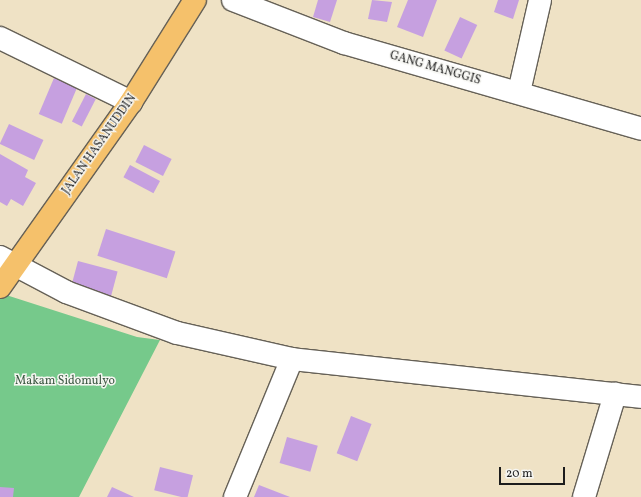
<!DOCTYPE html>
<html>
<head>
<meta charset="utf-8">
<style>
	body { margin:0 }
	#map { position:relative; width:641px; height:497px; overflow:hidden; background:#efe2c5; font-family:Vollkorn,serif }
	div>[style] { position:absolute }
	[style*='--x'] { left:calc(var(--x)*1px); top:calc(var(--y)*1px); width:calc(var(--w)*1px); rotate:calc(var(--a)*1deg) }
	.green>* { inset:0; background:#76c98b }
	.building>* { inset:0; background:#c6a0e0; transform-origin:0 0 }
	.roads { filter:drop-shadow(1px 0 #666157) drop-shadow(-1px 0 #666157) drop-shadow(0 1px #666157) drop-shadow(0 -1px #666157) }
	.street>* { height:22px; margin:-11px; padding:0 11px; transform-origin:11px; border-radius:11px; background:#fff }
	.primary>* { height:22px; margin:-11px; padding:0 11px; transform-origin:11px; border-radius:11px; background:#f5c16b }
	span { translate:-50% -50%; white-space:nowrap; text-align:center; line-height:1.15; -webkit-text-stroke:3px #f6f6f2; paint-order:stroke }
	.street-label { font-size:12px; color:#1c1c1c }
	.park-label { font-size:12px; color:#3c5943 }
	.scale { position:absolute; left:499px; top:467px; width:66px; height:18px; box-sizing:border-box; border:2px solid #1c1c1c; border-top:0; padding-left:5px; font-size:12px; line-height:14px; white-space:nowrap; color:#1c1c1c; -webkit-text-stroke:3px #f6f6f2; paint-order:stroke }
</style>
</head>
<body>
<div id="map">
	<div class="green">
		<div style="clip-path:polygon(3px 294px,137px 337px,160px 340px,79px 497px,0 497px,0 299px)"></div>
	</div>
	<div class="building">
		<div style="clip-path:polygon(318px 0,337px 0,330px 22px,313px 17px)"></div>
		<div style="clip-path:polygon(372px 0,392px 2px,387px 22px,368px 19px)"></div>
		<div style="clip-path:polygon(408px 0,437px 0,423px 37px,397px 27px)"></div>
		<div style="clip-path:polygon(498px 0,519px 0,513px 19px,494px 12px)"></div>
		<div style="left:460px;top:17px;width:19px;height:37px;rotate:25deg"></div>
		<div style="left:54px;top:78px;width:25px;height:39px;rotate:23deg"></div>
		<div style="left:86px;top:94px;width:11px;height:31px;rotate:27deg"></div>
		<div style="left:9px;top:124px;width:38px;height:22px;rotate:25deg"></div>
		<div style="left:144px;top:145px;width:31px;height:19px;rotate:27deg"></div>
		<div style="clip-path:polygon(0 154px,28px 170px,25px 177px,36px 183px,23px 206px,11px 199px,7px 206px,0 202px)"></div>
		<div style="left:130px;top:165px;width:34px;height:14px;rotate:28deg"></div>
		<div style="left:106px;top:229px;width:73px;height:28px;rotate:18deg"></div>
		<div style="left:78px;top:261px;width:41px;height:28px;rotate:15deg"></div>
		<div style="left:351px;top:416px;width:22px;height:40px;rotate:21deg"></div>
		<div style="left:287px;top:437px;width:32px;height:27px;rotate:16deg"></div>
		<div style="left:160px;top:467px;width:34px;height:24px;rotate:14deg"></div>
		<div style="clip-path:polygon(259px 485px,290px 497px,254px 497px)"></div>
		<div style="clip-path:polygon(0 487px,14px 488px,13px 497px,0 497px)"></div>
		<div style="clip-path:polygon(112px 487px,134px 497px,107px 497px)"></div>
	</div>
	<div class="roads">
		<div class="street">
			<div style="--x:233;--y:0;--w:119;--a:21.2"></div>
			<div style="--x:344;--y:43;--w:309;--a:16.1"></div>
			<div style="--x:0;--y:38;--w:146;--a:26"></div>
			<div style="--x:519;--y:92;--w:94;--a:-77.1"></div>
			<div style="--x:0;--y:257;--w:75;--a:27.9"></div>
			<div style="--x:66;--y:292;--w:118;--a:20.3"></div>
			<div style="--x:177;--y:333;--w:118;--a:12.7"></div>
			<div style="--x:292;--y:359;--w:351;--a:6.2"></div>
			<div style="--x:235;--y:497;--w:149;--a:-67.6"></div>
			<div style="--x:584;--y:497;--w:108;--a:-73.2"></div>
		</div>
		<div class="primary">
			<div style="--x:0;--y:287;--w:227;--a:-54.7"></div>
			<div style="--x:131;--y:102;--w:120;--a:-57.9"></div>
		</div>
	</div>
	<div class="street-label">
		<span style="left:435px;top:69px;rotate:16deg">GANG MANGGIS</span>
		<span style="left:100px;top:145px;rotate:-55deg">JALAN HASANUDDIN</span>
	</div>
	<div class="park-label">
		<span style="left:65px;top:382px">Makam Sidomulyo</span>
	</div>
	<div class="scale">20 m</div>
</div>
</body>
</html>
